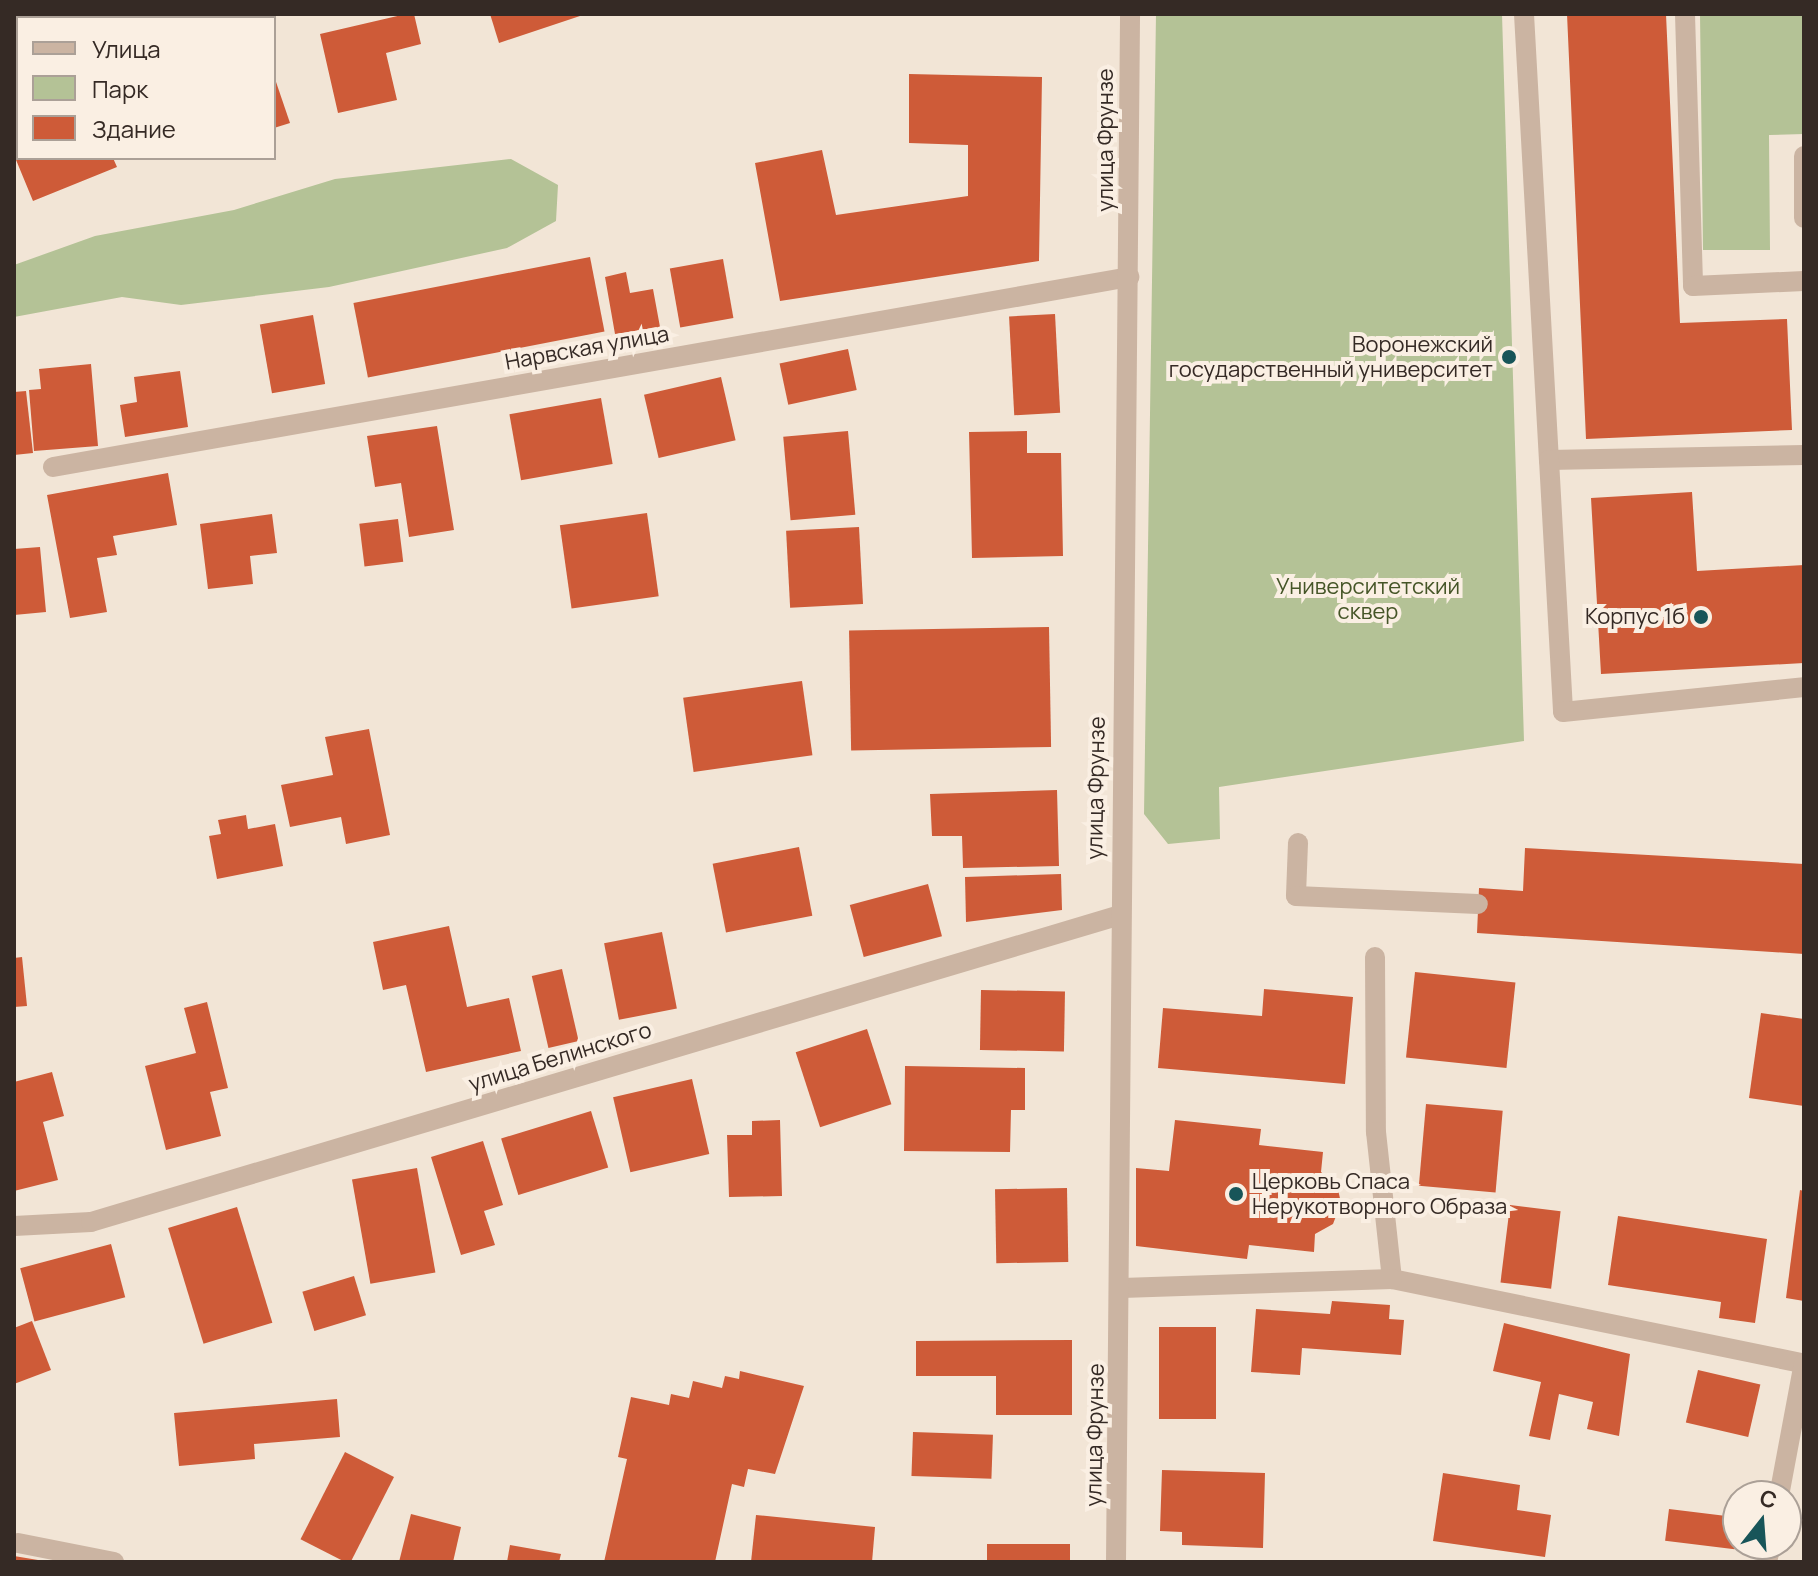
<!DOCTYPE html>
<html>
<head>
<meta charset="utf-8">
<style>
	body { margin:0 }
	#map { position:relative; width:1818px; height:1576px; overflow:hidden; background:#f2e5d6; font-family:Manrope,sans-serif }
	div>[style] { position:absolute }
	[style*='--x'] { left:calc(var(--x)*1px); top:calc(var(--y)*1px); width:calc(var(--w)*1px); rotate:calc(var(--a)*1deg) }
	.green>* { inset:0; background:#b4c296 }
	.building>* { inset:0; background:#ce5b38; transform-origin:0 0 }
	.service>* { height:20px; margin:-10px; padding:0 10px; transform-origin:10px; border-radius:10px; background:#cbb4a2 }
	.minor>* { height:20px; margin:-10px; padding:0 10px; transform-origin:10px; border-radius:10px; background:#cbb4a2 }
	.dots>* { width:22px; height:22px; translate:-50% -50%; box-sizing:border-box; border:4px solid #faefe3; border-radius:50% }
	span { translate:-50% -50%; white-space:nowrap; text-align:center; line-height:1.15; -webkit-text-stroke:8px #faefe3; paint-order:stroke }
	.street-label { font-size:22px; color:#352a25 }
	.poi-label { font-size:22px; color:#352a25 }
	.right { translate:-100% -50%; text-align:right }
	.left { translate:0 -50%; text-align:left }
	.park-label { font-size:22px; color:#455527 }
	.frame { position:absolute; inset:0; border:16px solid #352a25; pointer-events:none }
	.legend { position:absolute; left:16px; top:16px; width:260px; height:144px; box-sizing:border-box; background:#faefe3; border:2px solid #aba097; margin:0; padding:10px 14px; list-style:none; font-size:24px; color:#352a25 }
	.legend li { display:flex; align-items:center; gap:16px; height:40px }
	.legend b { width:40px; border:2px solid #aba097 }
	.north { position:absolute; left:1722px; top:1480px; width:80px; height:80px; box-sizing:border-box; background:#faefe3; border:2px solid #aba097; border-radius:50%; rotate:17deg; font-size:22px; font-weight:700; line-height:32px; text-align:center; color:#352a25 }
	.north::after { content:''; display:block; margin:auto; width:28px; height:36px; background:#185559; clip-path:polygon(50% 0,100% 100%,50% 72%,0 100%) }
</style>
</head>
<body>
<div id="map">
	<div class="green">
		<div style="clip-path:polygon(1156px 14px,1502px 14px,1524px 741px,1219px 787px,1220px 839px,1168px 844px,1144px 814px)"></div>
		<div style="clip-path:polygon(1700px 14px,1804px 14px,1804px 134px,1769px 135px,1770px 250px,1703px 250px)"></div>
		<div style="clip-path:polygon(511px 159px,558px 185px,556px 221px,507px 248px,329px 287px,181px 305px,122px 297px,14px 317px,14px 265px,95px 236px,234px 210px,335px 179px)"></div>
	</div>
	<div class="building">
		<div style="left:91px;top:14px;width:72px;height:4px"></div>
		<div style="clip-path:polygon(406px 14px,414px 14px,421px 44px,386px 53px,397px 100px,338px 113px,320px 34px)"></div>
		<div style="clip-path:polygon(490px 14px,579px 14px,580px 16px,499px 43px)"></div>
		<div style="clip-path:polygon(1567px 14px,1666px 14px,1680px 323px,1787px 319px,1792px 430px,1586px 439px)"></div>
		<div style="left:18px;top:35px;width:71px;height:4px;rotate:90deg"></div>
		<div style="clip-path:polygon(909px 74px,1042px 77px,1039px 261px,780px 301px,755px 163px,822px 150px,836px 215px,968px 196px,968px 145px,909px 143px)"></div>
		<div style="clip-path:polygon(274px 76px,290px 123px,274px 128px)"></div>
		<div style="clip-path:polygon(18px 150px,18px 158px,113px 158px,117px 167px,33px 201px,14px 155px)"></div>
		<div style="left:590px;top:257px;width:76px;height:241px;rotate:79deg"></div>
		<div style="left:723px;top:259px;width:60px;height:54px;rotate:80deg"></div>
		<div style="clip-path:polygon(626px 272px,630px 293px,653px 289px,660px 327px,615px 334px,605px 277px)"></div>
		<div style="left:1055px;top:314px;width:99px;height:46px;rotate:87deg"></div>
		<div style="left:313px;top:315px;width:70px;height:54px;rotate:80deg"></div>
		<div style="left:848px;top:349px;width:42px;height:70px;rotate:78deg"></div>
		<div style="clip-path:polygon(91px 364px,98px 446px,34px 451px,29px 390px,41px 389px,39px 369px)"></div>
		<div style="clip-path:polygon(180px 371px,188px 427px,125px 437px,120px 405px,137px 402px,134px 377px)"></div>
		<div style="left:721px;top:377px;width:65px;height:79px;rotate:77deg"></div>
		<div style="clip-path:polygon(26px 391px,33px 453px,14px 455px,14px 392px)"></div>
		<div style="left:601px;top:398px;width:67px;height:93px;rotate:80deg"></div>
		<div style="clip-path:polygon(437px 426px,454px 530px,409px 537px,401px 483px,375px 487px,367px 436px)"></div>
		<div style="left:848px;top:431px;width:84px;height:65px;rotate:85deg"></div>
		<div style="clip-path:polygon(1027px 431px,1027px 453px,1061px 453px,1063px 556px,972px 558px,969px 432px)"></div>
		<div style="clip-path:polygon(168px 473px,177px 525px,113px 536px,117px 555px,97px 558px,107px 612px,70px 618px,47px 495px)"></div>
		<div style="clip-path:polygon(1692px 492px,1697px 571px,1804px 565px,1804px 663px,1601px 674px,1591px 498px)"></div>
		<div style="left:647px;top:513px;width:84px;height:88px;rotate:82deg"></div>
		<div style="clip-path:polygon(272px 514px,277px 553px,250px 556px,253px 584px,208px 589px,200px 524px)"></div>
		<div style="left:398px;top:519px;width:43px;height:39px;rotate:83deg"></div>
		<div style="left:859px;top:527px;width:77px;height:73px;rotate:87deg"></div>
		<div style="clip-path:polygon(40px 547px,46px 612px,14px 615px,14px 549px)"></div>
		<div style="left:1049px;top:627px;width:120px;height:200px;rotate:89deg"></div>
		<div style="left:802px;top:681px;width:75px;height:120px;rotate:82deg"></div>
		<div style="clip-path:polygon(369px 729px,390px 835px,346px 844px,341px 817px,290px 827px,281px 785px,333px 775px,325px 737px)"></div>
		<div style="clip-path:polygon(1057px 790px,1059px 866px,963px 868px,962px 836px,932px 836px,930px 794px)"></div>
		<div style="clip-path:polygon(246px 815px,248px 829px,275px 824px,283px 866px,217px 879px,209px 836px,221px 834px,218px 820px)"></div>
		<div style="left:799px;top:847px;width:70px;height:88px;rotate:79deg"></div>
		<div style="clip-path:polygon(1525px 848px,1804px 864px,1804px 954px,1477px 933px,1479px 888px,1523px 891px)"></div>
		<div style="clip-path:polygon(1061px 874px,1062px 910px,966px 922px,965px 877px)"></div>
		<div style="left:928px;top:884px;width:54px;height:81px;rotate:75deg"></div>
		<div style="clip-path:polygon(449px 926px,467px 1007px,509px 998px,521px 1051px,426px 1072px,406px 985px,383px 990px,373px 942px)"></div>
		<div style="left:662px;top:932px;width:78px;height:59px;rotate:79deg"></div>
		<div style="clip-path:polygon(22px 957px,27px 1006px,14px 1007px,14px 958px)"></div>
		<div style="left:562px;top:969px;width:74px;height:31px;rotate:77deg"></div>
		<div style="left:1415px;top:972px;width:101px;height:86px;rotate:6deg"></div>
		<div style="clip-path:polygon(1264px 989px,1353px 997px,1345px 1084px,1158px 1068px,1163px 1008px,1262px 1016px)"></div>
		<div style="left:981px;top:990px;width:84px;height:60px;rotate:1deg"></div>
		<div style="clip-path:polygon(207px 1002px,228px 1088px,210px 1092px,221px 1136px,166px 1150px,145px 1066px,196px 1053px,184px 1008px)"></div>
		<div style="clip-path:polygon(1761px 1013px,1804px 1019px,1804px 1106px,1749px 1098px)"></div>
		<div style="left:867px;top:1029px;width:79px;height:75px;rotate:72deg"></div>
		<div style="clip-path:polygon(905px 1066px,1025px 1068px,1025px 1110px,1011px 1110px,1010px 1152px,904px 1151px)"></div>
		<div style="clip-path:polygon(52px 1072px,64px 1116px,43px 1122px,58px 1180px,14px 1191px,14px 1082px)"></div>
		<div style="left:692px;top:1079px;width:77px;height:81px;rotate:77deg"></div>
		<div style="left:1426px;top:1104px;width:77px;height:82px;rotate:5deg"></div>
		<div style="left:591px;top:1111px;width:59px;height:94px;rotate:73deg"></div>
		<div style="clip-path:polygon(780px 1120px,782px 1196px,729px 1197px,727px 1135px,752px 1135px,752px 1121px)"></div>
		<div style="clip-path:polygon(1175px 1120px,1261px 1129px,1259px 1145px,1323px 1152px,1321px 1172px,1337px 1185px,1341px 1203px,1333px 1224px,1315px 1234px,1314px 1252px,1249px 1245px,1247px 1259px,1136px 1246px,1136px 1168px,1169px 1171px)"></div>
		<div style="clip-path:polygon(483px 1141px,503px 1205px,484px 1211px,495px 1245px,461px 1255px,431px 1157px)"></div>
		<div style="left:417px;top:1168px;width:106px;height:66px;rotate:80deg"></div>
		<div style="left:1067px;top:1188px;width:74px;height:72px;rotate:89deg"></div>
		<div style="clip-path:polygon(1800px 1190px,1804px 1191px,1804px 1301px,1786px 1298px)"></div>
		<div style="left:1510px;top:1205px;width:51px;height:78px;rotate:7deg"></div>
		<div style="left:237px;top:1207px;width:121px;height:72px;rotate:73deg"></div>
		<div style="clip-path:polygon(1618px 1216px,1767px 1239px,1755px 1323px,1719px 1318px,1721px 1302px,1608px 1285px)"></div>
		<div style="left:111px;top:1244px;width:55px;height:94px;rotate:75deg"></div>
		<div style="left:354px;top:1276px;width:41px;height:54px;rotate:73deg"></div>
		<div style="clip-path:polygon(1332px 1301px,1390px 1305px,1389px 1319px,1404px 1320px,1401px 1355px,1302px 1348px,1300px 1375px,1251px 1372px,1256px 1309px,1330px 1314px)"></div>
		<div style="clip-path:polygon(32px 1321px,51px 1370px,14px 1384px,14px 1328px)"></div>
		<div style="clip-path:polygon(1504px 1323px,1630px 1354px,1619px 1436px,1587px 1429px,1593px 1402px,1559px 1394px,1550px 1440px,1529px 1436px,1541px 1382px,1493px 1371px)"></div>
		<div style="left:1159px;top:1327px;width:57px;height:92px"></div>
		<div style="clip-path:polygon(1072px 1340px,1072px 1415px,996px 1415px,996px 1376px,916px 1376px,916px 1341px)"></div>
		<div style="left:1698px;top:1370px;width:64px;height:54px;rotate:13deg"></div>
		<div style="clip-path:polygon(740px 1371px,804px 1386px,775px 1474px,748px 1469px,744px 1487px,732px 1484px,715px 1562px,604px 1562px,627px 1459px,618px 1457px,631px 1397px,669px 1405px,671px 1394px,689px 1398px,693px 1381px,722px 1388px,725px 1376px,739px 1379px)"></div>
		<div style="clip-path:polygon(337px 1399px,340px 1437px,254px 1444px,255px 1459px,179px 1466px,174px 1413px)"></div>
		<div style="left:913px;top:1432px;width:80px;height:44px;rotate:2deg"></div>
		<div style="left:345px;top:1452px;width:55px;height:98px;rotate:27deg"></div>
		<div style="clip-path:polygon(1162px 1470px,1265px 1473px,1263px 1548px,1182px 1545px,1182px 1532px,1160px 1531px)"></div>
		<div style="clip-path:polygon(1443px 1473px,1520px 1485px,1517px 1510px,1551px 1515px,1545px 1557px,1433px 1541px)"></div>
		<div style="left:1669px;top:1509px;width:70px;height:32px;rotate:7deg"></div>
		<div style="clip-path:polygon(411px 1514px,461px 1527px,453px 1562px,399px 1562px)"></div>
		<div style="clip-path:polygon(756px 1515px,875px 1527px,872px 1562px,751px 1562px)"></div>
		<div style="left:987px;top:1544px;width:83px;height:18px"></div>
		<div style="clip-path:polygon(510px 1545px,561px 1554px,559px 1562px,507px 1562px)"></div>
		<div style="clip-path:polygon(14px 1556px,38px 1560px,37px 1562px,14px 1562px)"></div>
	</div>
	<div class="service">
		<div style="--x:1524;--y:14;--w:447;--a:86.8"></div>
		<div style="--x:1549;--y:460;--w:255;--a:-1.1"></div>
		<div style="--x:1685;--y:14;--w:272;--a:88.3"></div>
		<div style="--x:1693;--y:286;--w:111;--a:-2.6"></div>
		<div style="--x:1804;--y:156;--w:62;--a:90"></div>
		<div style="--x:1549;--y:460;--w:252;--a:86.8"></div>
		<div style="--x:1563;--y:712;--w:242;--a:-5.9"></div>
		<div style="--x:1298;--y:843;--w:53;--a:92.2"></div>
		<div style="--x:1296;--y:896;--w:182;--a:2.5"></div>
		<div style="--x:1375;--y:957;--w:175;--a:89.7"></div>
		<div style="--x:1376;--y:1132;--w:148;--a:83.8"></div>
		<div style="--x:1392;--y:1279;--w:419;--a:11.6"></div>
		<div style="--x:1122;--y:1288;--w:270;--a:-1.9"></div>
	</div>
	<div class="minor">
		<div style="--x:237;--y:18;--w:10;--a:-24"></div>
		<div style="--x:14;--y:125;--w:4;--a:-27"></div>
		<div style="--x:53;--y:467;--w:1093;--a:-10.01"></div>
		<div style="--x:14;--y:1226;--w:77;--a:-3"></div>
		<div style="--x:91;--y:1222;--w:1071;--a:-16.61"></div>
		<div style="--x:1779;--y:1496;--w:135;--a:-79.4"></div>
		<div style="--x:18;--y:1543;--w:98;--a:11.2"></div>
		<div style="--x:1116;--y:1562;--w:1548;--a:-89.48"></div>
		<div style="--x:1767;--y:1562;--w:18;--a:-77"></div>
	</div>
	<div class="dots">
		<div style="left:1509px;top:357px;background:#185559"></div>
		<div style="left:1701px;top:617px;background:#185559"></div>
		<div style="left:1236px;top:1194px;background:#185559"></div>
	</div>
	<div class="street-label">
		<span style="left:1106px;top:140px;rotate:-90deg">улица Фрунзе</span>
		<span style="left:587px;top:348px;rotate:-10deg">Нарвская улица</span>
		<span style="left:1096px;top:788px;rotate:-89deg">улица Фрунзе</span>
		<span style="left:560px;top:1057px;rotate:-17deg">улица Белинского</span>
		<span style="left:1095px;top:1435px;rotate:-89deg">улица Фрунзе</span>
	</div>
	<div class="poi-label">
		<span class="right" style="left:1493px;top:357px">Воронежский<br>государственный университет</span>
		<span class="right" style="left:1685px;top:617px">Корпус 1б</span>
		<span class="left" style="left:1252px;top:1194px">Церковь Спаса<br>Нерукотворного Образа</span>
	</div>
	<div class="park-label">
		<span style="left:1368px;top:599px">Университетский<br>сквер</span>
	</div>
	<div class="frame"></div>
	<ul class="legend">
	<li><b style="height:10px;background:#cbb4a2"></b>Улица</li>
	<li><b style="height:22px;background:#b4c296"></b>Парк</li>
	<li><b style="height:22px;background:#ce5b38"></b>Здание</li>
	</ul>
	<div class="north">С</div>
</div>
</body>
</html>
